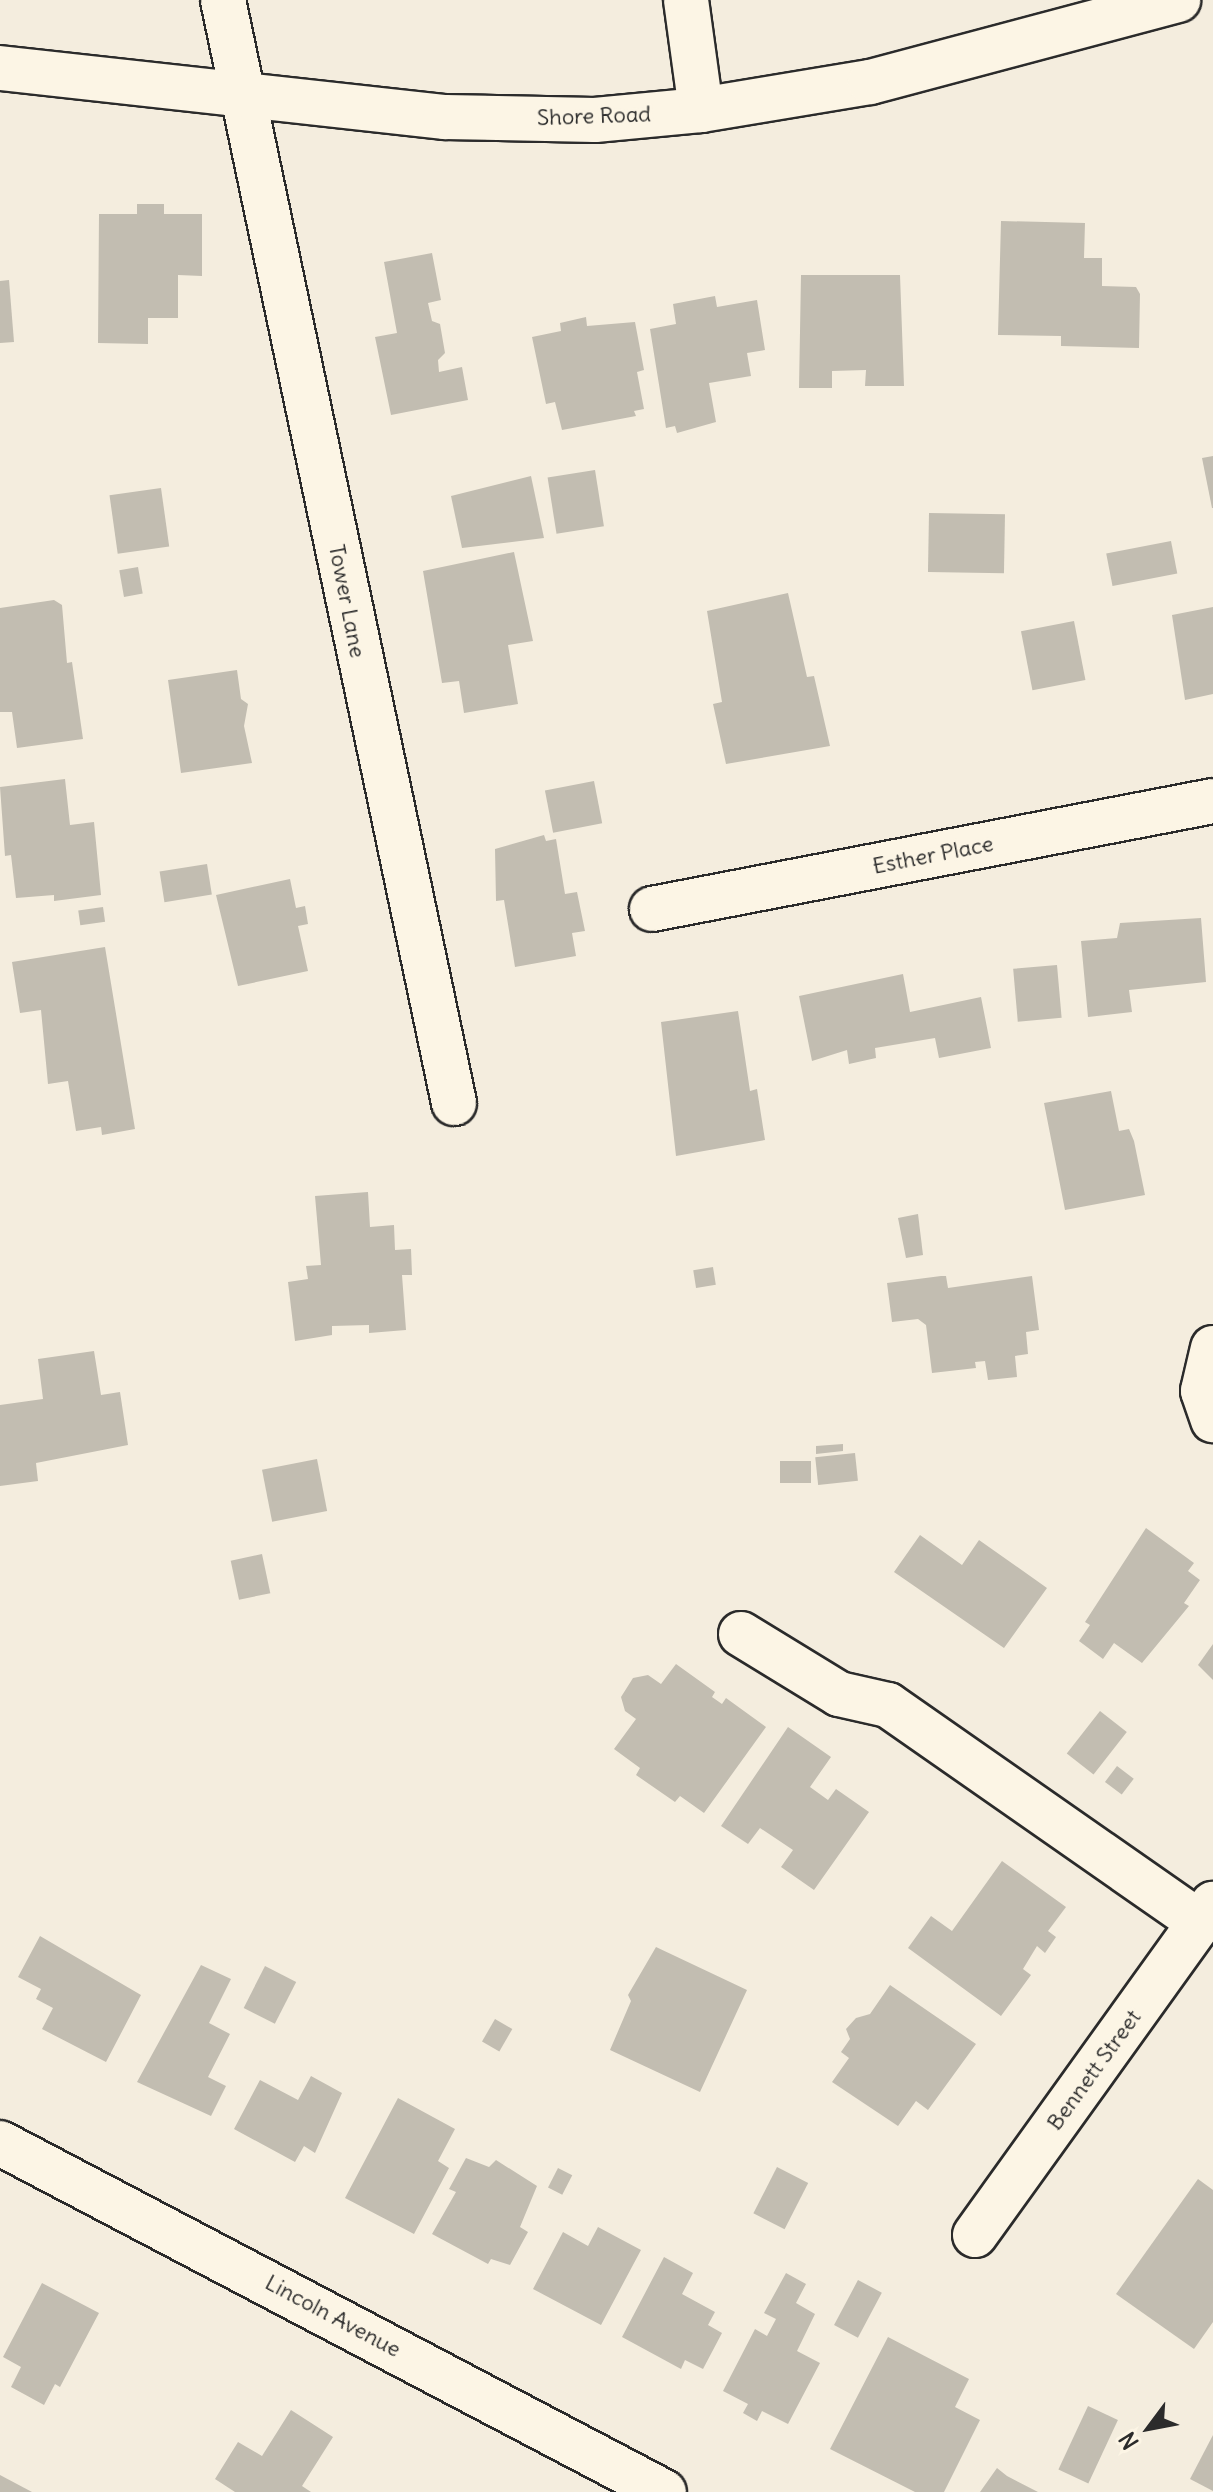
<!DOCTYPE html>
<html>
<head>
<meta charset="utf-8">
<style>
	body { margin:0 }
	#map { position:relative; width:1213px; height:2492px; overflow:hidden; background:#f4edde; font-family:Delius,sans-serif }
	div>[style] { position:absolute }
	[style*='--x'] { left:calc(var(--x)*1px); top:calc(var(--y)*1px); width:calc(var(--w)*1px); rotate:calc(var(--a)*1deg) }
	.building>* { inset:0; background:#c2bdb1; transform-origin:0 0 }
	.roads { filter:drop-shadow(2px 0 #2b2b2b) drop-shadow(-2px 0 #2b2b2b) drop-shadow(0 2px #2b2b2b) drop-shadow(0 -2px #2b2b2b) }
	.minor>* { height:44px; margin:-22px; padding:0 22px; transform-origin:22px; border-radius:22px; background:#fcf5e5 }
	span { translate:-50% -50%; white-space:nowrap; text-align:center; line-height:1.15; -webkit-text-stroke:6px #fcf5e5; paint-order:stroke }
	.street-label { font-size:22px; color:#2b2b2b }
	.north { position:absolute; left:1109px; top:2388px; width:80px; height:80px; -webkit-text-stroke:6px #fcf5e5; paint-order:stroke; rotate:238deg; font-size:22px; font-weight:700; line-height:32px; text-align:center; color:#2b2b2b }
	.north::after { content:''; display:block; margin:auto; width:28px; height:36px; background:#2b2b2b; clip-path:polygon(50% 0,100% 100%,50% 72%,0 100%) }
</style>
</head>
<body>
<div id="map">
	<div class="building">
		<div style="clip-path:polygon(137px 204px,164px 204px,164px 214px,202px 214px,202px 276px,178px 275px,178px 318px,148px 318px,148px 344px,98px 343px,99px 214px,137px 214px)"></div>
		<div style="clip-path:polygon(1001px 221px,1085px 223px,1084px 258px,1102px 258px,1102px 286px,1136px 287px,1140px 294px,1139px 348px,1061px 346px,1061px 336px,998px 335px)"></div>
		<div style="clip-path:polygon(432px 253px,441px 300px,428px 303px,432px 321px,440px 324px,445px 353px,438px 360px,439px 372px,462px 367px,468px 400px,391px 415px,375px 337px,397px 333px,384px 262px)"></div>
		<div style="clip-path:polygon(801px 275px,900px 275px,904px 386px,865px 386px,866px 370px,832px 371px,832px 388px,799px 388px)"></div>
		<div style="clip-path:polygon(9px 280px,14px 342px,0 343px,0 281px)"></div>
		<div style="clip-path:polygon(715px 296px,717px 307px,757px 300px,765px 350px,747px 353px,751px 376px,709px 383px,716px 422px,677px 433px,675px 426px,666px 428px,650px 329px,676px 324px,673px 304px)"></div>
		<div style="clip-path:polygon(586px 317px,587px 326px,635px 322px,644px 370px,637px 372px,644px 409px,634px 411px,636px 416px,562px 430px,555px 402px,546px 404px,532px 337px,561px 331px,560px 323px)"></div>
		<div style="clip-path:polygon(1213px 456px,1213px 508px,1212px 508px,1202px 458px)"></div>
		<div style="left:595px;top:470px;width:57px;height:48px;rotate:81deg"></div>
		<div style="clip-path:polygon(531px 476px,544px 538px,462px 548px,451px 496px)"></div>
		<div style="left:161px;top:488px;width:59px;height:52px;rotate:82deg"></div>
		<div style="left:929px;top:513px;width:76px;height:59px;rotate:1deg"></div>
		<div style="left:1171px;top:541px;width:33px;height:66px;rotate:79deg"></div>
		<div style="clip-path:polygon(514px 552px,533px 641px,508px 645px,518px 704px,464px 713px,459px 681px,442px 683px,423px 571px)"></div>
		<div style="left:138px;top:567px;width:27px;height:19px;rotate:80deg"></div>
		<div style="clip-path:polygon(788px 593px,807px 677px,814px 676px,830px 746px,726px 764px,713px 704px,722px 702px,707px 611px)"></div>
		<div style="clip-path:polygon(54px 600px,62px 605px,67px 663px,72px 662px,83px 739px,17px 748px,12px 712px,0 712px,0 608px)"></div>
		<div style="clip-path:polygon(1213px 607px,1213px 694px,1185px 700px,1172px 615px)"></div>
		<div style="left:1074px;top:621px;width:60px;height:54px;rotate:79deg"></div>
		<div style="clip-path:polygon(237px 670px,241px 699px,248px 704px,244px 726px,252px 763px,181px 773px,168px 680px)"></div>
		<div style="clip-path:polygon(65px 779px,70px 825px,94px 822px,101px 895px,54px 901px,54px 895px,16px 898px,11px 855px,5px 856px,0 787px)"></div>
		<div style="left:594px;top:781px;width:43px;height:50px;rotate:79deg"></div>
		<div style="clip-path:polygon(544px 835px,546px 841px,556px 839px,565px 894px,577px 892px,585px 931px,572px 933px,576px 956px,515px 967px,504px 900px,496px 901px,495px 849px)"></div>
		<div style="left:207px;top:864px;width:31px;height:48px;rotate:81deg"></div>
		<div style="clip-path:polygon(290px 879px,296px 908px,305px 906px,308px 924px,298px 926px,308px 971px,238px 986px,216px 895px)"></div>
		<div style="left:103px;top:907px;width:15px;height:25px;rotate:82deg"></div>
		<div style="clip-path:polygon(1201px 918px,1206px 982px,1129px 990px,1132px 1012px,1088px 1017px,1081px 941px,1117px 938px,1120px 923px)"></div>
		<div style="clip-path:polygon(105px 947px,135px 1129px,102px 1135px,101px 1127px,76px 1131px,68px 1081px,48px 1084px,41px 1010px,20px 1013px,12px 962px)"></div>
		<div style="left:1057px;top:965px;width:53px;height:44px;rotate:85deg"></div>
		<div style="clip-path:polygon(903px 974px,910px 1012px,981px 997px,991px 1048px,939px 1058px,935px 1038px,875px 1048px,876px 1058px,849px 1064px,847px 1050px,812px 1061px,799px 996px)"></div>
		<div style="clip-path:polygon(738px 1011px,750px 1091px,757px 1089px,765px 1140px,676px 1156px,661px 1022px)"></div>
		<div style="clip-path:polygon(1111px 1091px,1119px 1131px,1129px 1129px,1134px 1141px,1145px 1195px,1065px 1210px,1044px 1103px)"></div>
		<div style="clip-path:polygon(368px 1192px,370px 1227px,394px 1225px,395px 1250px,411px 1249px,412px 1275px,402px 1275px,406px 1330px,369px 1333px,369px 1325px,332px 1326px,332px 1335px,295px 1341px,288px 1282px,308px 1279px,306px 1266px,321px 1265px,315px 1196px)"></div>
		<div style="clip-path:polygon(918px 1214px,923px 1255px,906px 1258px,898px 1218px)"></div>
		<div style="left:713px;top:1267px;width:18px;height:20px;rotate:81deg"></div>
		<div style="clip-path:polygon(941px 1276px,946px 1276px,948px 1288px,1032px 1276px,1039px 1330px,1026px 1332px,1028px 1354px,1015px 1356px,1017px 1377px,988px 1380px,985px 1361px,975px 1362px,976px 1368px,932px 1373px,926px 1325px,918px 1319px,892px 1322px,887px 1283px)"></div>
		<div style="clip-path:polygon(94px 1351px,101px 1395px,120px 1392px,128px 1445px,36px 1463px,38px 1481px,0 1486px,0 1405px,43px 1399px,38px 1359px)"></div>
		<div style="clip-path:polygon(843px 1444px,843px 1451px,816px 1454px,816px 1446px)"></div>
		<div style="left:855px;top:1453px;width:28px;height:40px;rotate:84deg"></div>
		<div style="left:317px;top:1459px;width:53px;height:56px;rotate:79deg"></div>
		<div style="left:780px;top:1461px;width:31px;height:22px"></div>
		<div style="clip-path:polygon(1146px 1528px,1194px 1563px,1188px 1571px,1200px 1580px,1184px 1603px,1189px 1606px,1142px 1663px,1114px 1643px,1103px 1659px,1079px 1641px,1090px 1625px,1085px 1622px)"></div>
		<div style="clip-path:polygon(920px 1535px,962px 1565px,979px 1540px,1047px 1588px,1004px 1648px,894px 1572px)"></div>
		<div style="left:262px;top:1554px;width:40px;height:32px;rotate:78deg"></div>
		<div style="clip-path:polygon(1213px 1644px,1213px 1680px,1198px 1665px)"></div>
		<div style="clip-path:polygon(676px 1664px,715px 1692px,712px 1697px,722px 1704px,726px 1698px,766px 1727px,704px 1813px,680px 1796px,675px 1802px,636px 1775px,640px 1768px,614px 1749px,636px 1719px,625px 1711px,621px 1697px,633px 1678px,648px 1675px,661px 1684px)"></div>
		<div style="left:1100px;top:1711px;width:34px;height:54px;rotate:38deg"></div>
		<div style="clip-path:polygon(788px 1727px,831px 1757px,810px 1787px,828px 1800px,836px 1789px,869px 1812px,814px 1890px,781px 1867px,793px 1850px,760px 1828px,748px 1844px,721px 1826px)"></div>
		<div style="left:1117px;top:1766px;width:21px;height:20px;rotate:37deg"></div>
		<div style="clip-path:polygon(1002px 1861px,1066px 1907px,1048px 1931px,1056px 1937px,1045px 1953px,1037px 1946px,1023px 1969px,1031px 1975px,1001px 2016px,908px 1948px,931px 1916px,952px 1931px)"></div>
		<div style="clip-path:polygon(40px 1936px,141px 1995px,106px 2062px,42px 2029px,53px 2008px,36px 1999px,41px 1989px,18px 1977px)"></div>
		<div style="clip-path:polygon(656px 1947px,747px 1990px,700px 2092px,610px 2050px,631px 2001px,628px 1995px)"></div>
		<div style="clip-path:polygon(201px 1965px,231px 1979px,209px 2023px,230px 2034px,208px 2077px,226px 2086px,211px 2116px,137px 2082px)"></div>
		<div style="left:265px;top:1966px;width:35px;height:47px;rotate:27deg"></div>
		<div style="clip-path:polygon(890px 1985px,976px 2044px,928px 2110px,916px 2101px,898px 2126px,832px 2082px,849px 2058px,841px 2052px,850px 2039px,846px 2029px,856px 2018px,870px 2014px)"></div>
		<div style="left:495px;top:2019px;width:20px;height:26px;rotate:30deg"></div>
		<div style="clip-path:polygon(311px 2076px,342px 2093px,315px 2153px,304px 2146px,295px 2162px,234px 2129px,260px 2080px,298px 2100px)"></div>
		<div style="clip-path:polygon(398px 2098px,455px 2129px,438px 2161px,449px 2168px,414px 2234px,345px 2198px)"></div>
		<div style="clip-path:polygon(466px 2158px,489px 2167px,496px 2160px,537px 2186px,520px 2227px,528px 2232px,510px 2265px,491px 2259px,488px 2264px,432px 2234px,456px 2192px,449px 2189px)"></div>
		<div style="left:777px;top:2167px;width:35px;height:52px;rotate:27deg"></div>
		<div style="left:558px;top:2168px;width:16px;height:22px;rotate:27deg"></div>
		<div style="clip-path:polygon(1198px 2179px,1213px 2190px,1213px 2322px,1194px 2349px,1116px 2294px)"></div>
		<div style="clip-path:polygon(598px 2227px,641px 2250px,601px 2325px,533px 2289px,563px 2232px,588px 2246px)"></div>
		<div style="clip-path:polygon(664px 2257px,693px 2273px,682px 2294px,715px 2312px,708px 2325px,722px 2333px,703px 2369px,685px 2360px,681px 2369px,622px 2337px)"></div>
		<div style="clip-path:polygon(786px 2273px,806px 2284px,796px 2303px,815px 2314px,797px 2351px,820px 2363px,788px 2424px,762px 2411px,757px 2421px,743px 2413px,748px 2404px,723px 2391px,755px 2329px,767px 2336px,776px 2319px,764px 2313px)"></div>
		<div style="left:858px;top:2280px;width:27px;height:51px;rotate:28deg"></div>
		<div style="clip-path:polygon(42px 2283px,99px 2313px,60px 2387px,55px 2384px,44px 2405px,11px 2387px,21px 2367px,3px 2357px)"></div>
		<div style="clip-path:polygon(888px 2337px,969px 2379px,955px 2407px,980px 2420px,944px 2492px,915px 2492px,830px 2449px)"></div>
		<div style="left:1088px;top:2406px;width:33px;height:70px;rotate:25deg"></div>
		<div style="clip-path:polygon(291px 2410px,333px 2437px,302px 2486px,311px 2492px,235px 2492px,215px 2479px,238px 2442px,262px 2456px)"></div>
		<div style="clip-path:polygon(1213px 2435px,1213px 2491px,1190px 2479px)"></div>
		<div style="clip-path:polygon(997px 2468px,1007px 2476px,1038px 2492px,980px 2492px)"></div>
		<div style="clip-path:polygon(0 2475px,32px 2492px,0 2492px)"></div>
	</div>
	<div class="roads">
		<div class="minor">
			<div style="--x:223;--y:0;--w:1127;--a:78.17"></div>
			<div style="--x:686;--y:0;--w:111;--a:82.2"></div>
			<div style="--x:0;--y:68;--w:448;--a:6.3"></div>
			<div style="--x:445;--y:117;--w:150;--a:1.1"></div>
			<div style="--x:595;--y:120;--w:106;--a:-5.4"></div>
			<div style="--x:701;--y:110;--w:171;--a:-9.4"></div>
			<div style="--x:870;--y:82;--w:319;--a:-14.9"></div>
			<div style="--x:652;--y:909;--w:571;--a:-10.9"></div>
			<div style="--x:1213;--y:1348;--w:44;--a:103.1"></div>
			<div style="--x:1203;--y:1391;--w:31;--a:71"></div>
			<div style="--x:741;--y:1634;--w:115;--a:31.5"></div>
			<div style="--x:839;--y:1694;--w:50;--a:12.7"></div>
			<div style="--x:888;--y:1705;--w:381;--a:34.9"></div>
			<div style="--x:0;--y:2143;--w:750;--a:27.73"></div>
			<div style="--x:975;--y:2235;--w:408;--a:-54.3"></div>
		</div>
	</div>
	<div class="street-label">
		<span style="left:594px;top:116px;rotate:-2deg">Shore Road</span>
		<span style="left:347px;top:601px;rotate:79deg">Tower Lane</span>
		<span style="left:933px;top:855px;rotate:-11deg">Esther Place</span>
		<span style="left:1094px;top:2070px;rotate:-54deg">Bennett Street</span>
		<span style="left:333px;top:2316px;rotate:28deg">Lincoln Avenue</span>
	</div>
	<div class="north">N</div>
</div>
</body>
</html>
